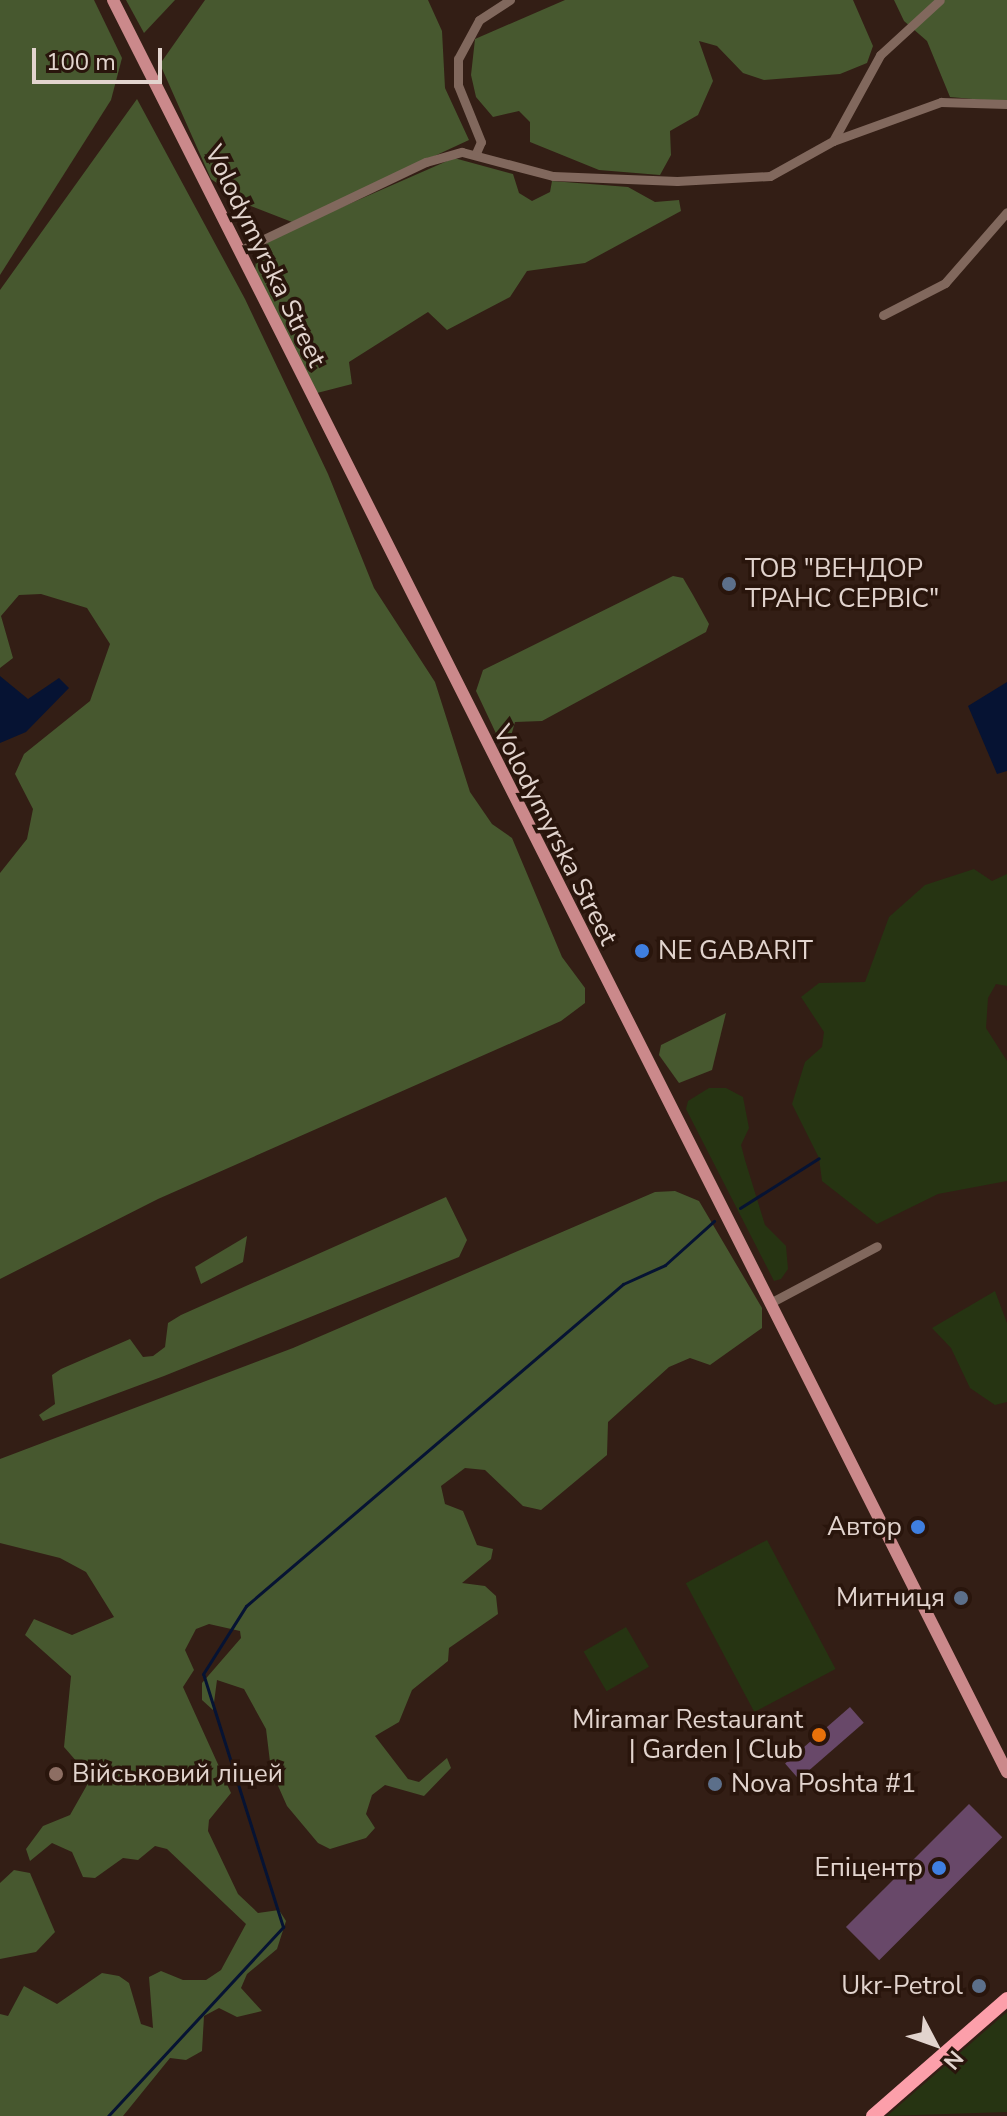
<!DOCTYPE html>
<html>
<head>
<meta charset="utf-8">
<style>
	body { margin:0 }
	#map { position:relative; width:1007px; height:2116px; overflow:hidden; background:#331e15; font-family:"Nunito Sans",sans-serif }
	div>[style] { position:absolute }
	[style*='--x'] { left:calc(var(--x)*1px); top:calc(var(--y)*1px); width:calc(var(--w)*1px); rotate:calc(var(--a)*1deg) }
	.green>* { inset:0; background:#263412; transform-origin:0 0 }
	.forest>* { inset:0; background:#47582f }
	.water>* { inset:0; background:#061333 }
	.stream>* { height:3px; margin:-1.5px; padding:0 1.5px; transform-origin:1.5px; border-radius:1.5px; background:#061333 }
	.building>* { inset:0; background:#684869; transform-origin:0 0 }
	.minor>* { height:9px; margin:-4.5px; padding:0 4.5px; transform-origin:4.5px; border-radius:4.5px; background:#81685d }
	.major>* { height:12px; margin:-6px; padding:0 6px; transform-origin:6px; border-radius:6px; background:#cb898b }
	.highway>* { height:14px; margin:-7px; padding:0 7px; transform-origin:7px; border-radius:7px; background:#fc9faa }
	.dots>* { width:22px; height:22px; translate:-50% -50%; box-sizing:border-box; border:4px solid #29150c; border-radius:50% }
	span { translate:-50% -50%; white-space:nowrap; text-align:center; line-height:1.15; -webkit-text-stroke:7px #29150c; paint-order:stroke }
	.street-label { font-size:26px; color:#e2d4ce }
	.poi-label { font-size:26px; color:#e2d4ce }
	.left { translate:0 -50%; text-align:left }
	.right { translate:-100% -50%; text-align:right }
	.north { position:absolute; left:895px; top:2004px; width:80px; height:80px; -webkit-text-stroke:6px #29150c; paint-order:stroke; rotate:131deg; font-size:22px; font-weight:700; line-height:32px; text-align:center; color:#e2d4ce }
	.north::after { content:''; display:block; margin:auto; width:28px; height:36px; background:#e2d4ce; clip-path:polygon(50% 0,100% 100%,50% 72%,0 100%) }
	.scale { position:absolute; left:32px; top:48px; width:130px; height:36px; box-sizing:border-box; border:4px solid #e2d4ce; border-top:0; padding-left:10px; font-size:24px; line-height:28px; white-space:nowrap; color:#e2d4ce; -webkit-text-stroke:6px #29150c; paint-order:stroke }
</style>
</head>
<body>
<div id="map">
	<div class="green">
		<div style="clip-path:polygon(974px 869px,992px 881px,1007px 874px,1007px 986px,996px 984px,988px 998px,986px 1028px,1007px 1061px,1007px 1181px,938px 1194px,877px 1224px,822px 1181px,819px 1158px,792px 1104px,805px 1062px,822px 1047px,824px 1032px,801px 997px,819px 983px,865px 982px,889px 917px,925px 885px)"></div>
		<div style="clip-path:polygon(709px 1088px,726px 1088px,743px 1097px,749px 1128px,741px 1145px,745px 1160px,765px 1225px,786px 1246px,788px 1269px,781px 1279px,774px 1281px,686px 1109px,688px 1101px)"></div>
		<div style="clip-path:polygon(995px 1291px,1007px 1323px,1007px 1402px,995px 1405px,970px 1388px,951px 1348px,932px 1328px)"></div>
		<div style="left:767px;top:1540px;width:146px;height:92px;rotate:62deg"></div>
		<div style="left:626px;top:1627px;width:46px;height:49px;rotate:60deg"></div>
		<div style="clip-path:polygon(1007px 2012px,1007px 2112px,887px 2116px)"></div>
	</div>
	<div class="forest">
		<div style="clip-path:polygon(0 0,94px 0,122px 58px,111px 100px,0 275px)"></div>
		<div style="clip-path:polygon(126px 0,175px 0,144px 33px)"></div>
		<div style="clip-path:polygon(205px 0,428px 0,442px 31px,445px 88px,469px 140px,292px 222px,248px 205px,211px 179px,160px 64px)"></div>
		<div style="clip-path:polygon(565px 0,853px 0,873px 46px,867px 63px,840px 74px,764px 80px,743px 73px,717px 46px,699px 41px,713px 81px,698px 115px,670px 131px,671px 155px,660px 175px,599px 170px,530px 142px,530px 122px,519px 111px,493px 117px,476px 97px,471px 75px,475px 39px)"></div>
		<div style="clip-path:polygon(894px 0,1007px 0,1007px 102px,950px 97px,927px 41px,904px 21px)"></div>
		<div style="clip-path:polygon(137px 99px,245px 299px,328px 474px,374px 588px,435px 682px,470px 792px,492px 824px,512px 838px,562px 957px,585px 988px,585px 1003px,561px 1021px,158px 1199px,0 1279px,0 873px,27px 839px,33px 809px,15px 774px,24px 754px,90px 701px,110px 644px,87px 608px,41px 594px,19px 595px,1px 616px,13px 658px,0 668px,0 290px)"></div>
		<div style="clip-path:polygon(454px 158px,513px 174px,519px 193px,532px 201px,550px 192px,552px 181px,628px 187px,655px 202px,679px 200px,681px 211px,585px 263px,527px 271px,510px 297px,447px 330px,428px 312px,349px 362px,352px 384px,317px 393px,255px 272px,256px 260px,267px 243px,292px 229px)"></div>
		<div style="clip-path:polygon(673px 576px,683px 578px,693px 595px,709px 624px,706px 632px,542px 721px,515px 722px,509px 743px,501px 744px,476px 691px,483px 670px)"></div>
		<div style="clip-path:polygon(726px 1013px,712px 1070px,679px 1083px,659px 1055px,661px 1045px)"></div>
		<div style="clip-path:polygon(675px 1191px,699px 1201px,762px 1308px,762px 1328px,710px 1365px,690px 1358px,669px 1367px,608px 1422px,607px 1455px,541px 1510px,523px 1506px,485px 1470px,465px 1468px,441px 1486px,445px 1504px,463px 1511px,477px 1545px,493px 1549px,491px 1559px,462px 1583px,485px 1586px,496px 1596px,498px 1614px,449px 1648px,448px 1661px,412px 1690px,399px 1722px,375px 1736px,408px 1779px,419px 1782px,447px 1758px,451px 1768px,424px 1796px,385px 1785px,372px 1795px,366px 1814px,375px 1828px,366px 1838px,330px 1849px,318px 1843px,287px 1806px,271px 1770px,266px 1729px,244px 1689px,217px 1680px,213px 1710px,202px 1700px,202px 1683px,241px 1638px,240px 1631px,209px 1624px,196px 1629px,185px 1650px,194px 1670px,183px 1687px,231px 1793px,209px 1820px,208px 1831px,238px 1894px,258px 1913px,279px 1910px,286px 1921px,277px 1949px,247px 1974px,241px 1988px,262px 2011px,237px 2017px,219px 2008px,204px 2016px,202px 2051px,186px 2060px,170px 2058px,123px 2116px,0 2116px,0 2014px,8px 2016px,24px 1986px,57px 2004px,102px 1973px,119px 1976px,129px 1983px,141px 2024px,153px 2028px,149px 1977px,161px 1971px,183px 1980px,206px 1980px,221px 1970px,246px 1924px,167px 1849px,155px 1846px,138px 1860px,123px 1858px,95px 1878px,83px 1877px,72px 1852px,52px 1843px,30px 1861px,26px 1849px,43px 1826px,70px 1815px,91px 1778px,64px 1747px,71px 1676px,25px 1635px,34px 1619px,72px 1635px,114px 1617px,86px 1572px,60px 1558px,0 1543px,0 1459px,293px 1348px,655px 1192px)"></div>
		<div style="clip-path:polygon(446px 1197px,467px 1240px,459px 1257px,164px 1376px,43px 1421px,39px 1415px,55px 1404px,52px 1375px,61px 1369px,130px 1339px,143px 1357px,153px 1356px,165px 1347px,168px 1323px,181px 1315px)"></div>
		<div style="clip-path:polygon(247px 1236px,243px 1262px,201px 1284px,195px 1267px)"></div>
		<div style="clip-path:polygon(14px 1870px,30px 1873px,55px 1932px,36px 1952px,0 1959px,0 1883px)"></div>
	</div>
	<div class="water">
		<div style="clip-path:polygon(0 676px,28px 699px,59px 678px,69px 688px,26px 732px,0 743px)"></div>
		<div style="clip-path:polygon(1007px 682px,1007px 771px,997px 774px,968px 706px)"></div>
	</div>
	<div class="stream">
		<div style="--x:740;--y:1208;--w:93;--a:-32.3"></div>
		<div style="--x:108;--y:2116;--w:258;--a:-47.2"></div>
		<div style="--x:283;--y:1927;--w:265;--a:-107.5"></div>
		<div style="--x:203;--y:1674;--w:80;--a:-57.7"></div>
		<div style="--x:246;--y:1606;--w:496;--a:-40.5"></div>
		<div style="--x:623;--y:1284;--w:46;--a:-24.3"></div>
		<div style="--x:665;--y:1265;--w:66;--a:-41.9"></div>
	</div>
	<div class="building">
		<div style="left:850px;top:1707px;width:21px;height:86px;rotate:49deg"></div>
		<div style="left:969px;top:1804px;width:47px;height:174px;rotate:45deg"></div>
	</div>
	<div class="minor">
		<div style="--x:833;--y:141;--w:98;--a:-61.3"></div>
		<div style="--x:880;--y:55;--w:81;--a:-42.5"></div>
		<div style="--x:476;--y:153;--w:12;--a:-66"></div>
		<div style="--x:481;--y:142;--w:61;--a:-112"></div>
		<div style="--x:458;--y:85;--w:26;--a:-90"></div>
		<div style="--x:458;--y:59;--w:44;--a:-61.7"></div>
		<div style="--x:479;--y:20;--w:37;--a:-33"></div>
		<div style="--x:239;--y:251;--w:207;--a:-25.5"></div>
		<div style="--x:426;--y:162;--w:37;--a:-16"></div>
		<div style="--x:462;--y:152;--w:94;--a:14.8"></div>
		<div style="--x:553;--y:176;--w:124;--a:2.3"></div>
		<div style="--x:677;--y:181;--w:93;--a:-3.1"></div>
		<div style="--x:770;--y:176;--w:72;--a:-29.1"></div>
		<div style="--x:833;--y:141;--w:115;--a:-19.9"></div>
		<div style="--x:941;--y:102;--w:66;--a:1.7"></div>
		<div style="--x:883;--y:315;--w:70;--a:-27.3"></div>
		<div style="--x:945;--y:283;--w:94;--a:-48.9"></div>
		<div style="--x:770;--y:1303;--w:121;--a:-28"></div>
	</div>
	<div class="major">
		<div style="--x:113;--y:0;--w:1985;--a:63.23"></div>
	</div>
	<div class="highway">
		<div style="--x:873;--y:2116;--w:178;--a:-41.1"></div>
	</div>
	<div class="dots">
		<div style="left:729px;top:584px;background:#5c6f8a"></div>
		<div style="left:642px;top:951px;background:#3f7fe0"></div>
		<div style="left:918px;top:1527px;background:#3f7fe0"></div>
		<div style="left:961px;top:1598px;background:#5c6f8a"></div>
		<div style="left:819px;top:1735px;background:#e8710a"></div>
		<div style="left:56px;top:1774px;background:#8d6e63"></div>
		<div style="left:715px;top:1784px;background:#5c6f8a"></div>
		<div style="left:939px;top:1868px;background:#3f7fe0"></div>
		<div style="left:979px;top:1986px;background:#5c6f8a"></div>
	</div>
	<div class="street-label">
		<span style="left:265px;top:256px;rotate:64deg">Volodymyrska Street</span>
		<span style="left:555px;top:835px;rotate:63deg">Volodymyrska Street</span>
	</div>
	<div class="poi-label">
		<span class="left" style="left:745px;top:584px">ТОВ "ВЕНДОР<br>ТРАНС СЕРВІС"</span>
		<span class="left" style="left:658px;top:951px">NE GABARIT</span>
		<span class="right" style="left:902px;top:1527px">Автор</span>
		<span class="right" style="left:945px;top:1598px">Митниця</span>
		<span class="right" style="left:803px;top:1735px">Miramar Restaurant<br>| Garden | Club</span>
		<span class="left" style="left:72px;top:1774px">Військовий ліцей</span>
		<span class="left" style="left:731px;top:1784px">Nova Poshta #1</span>
		<span class="right" style="left:923px;top:1868px">Епіцентр</span>
		<span class="right" style="left:963px;top:1986px">Ukr-Petrol</span>
	</div>
	<div class="north">N</div>
	<div class="scale">100 m</div>
</div>
</body>
</html>
